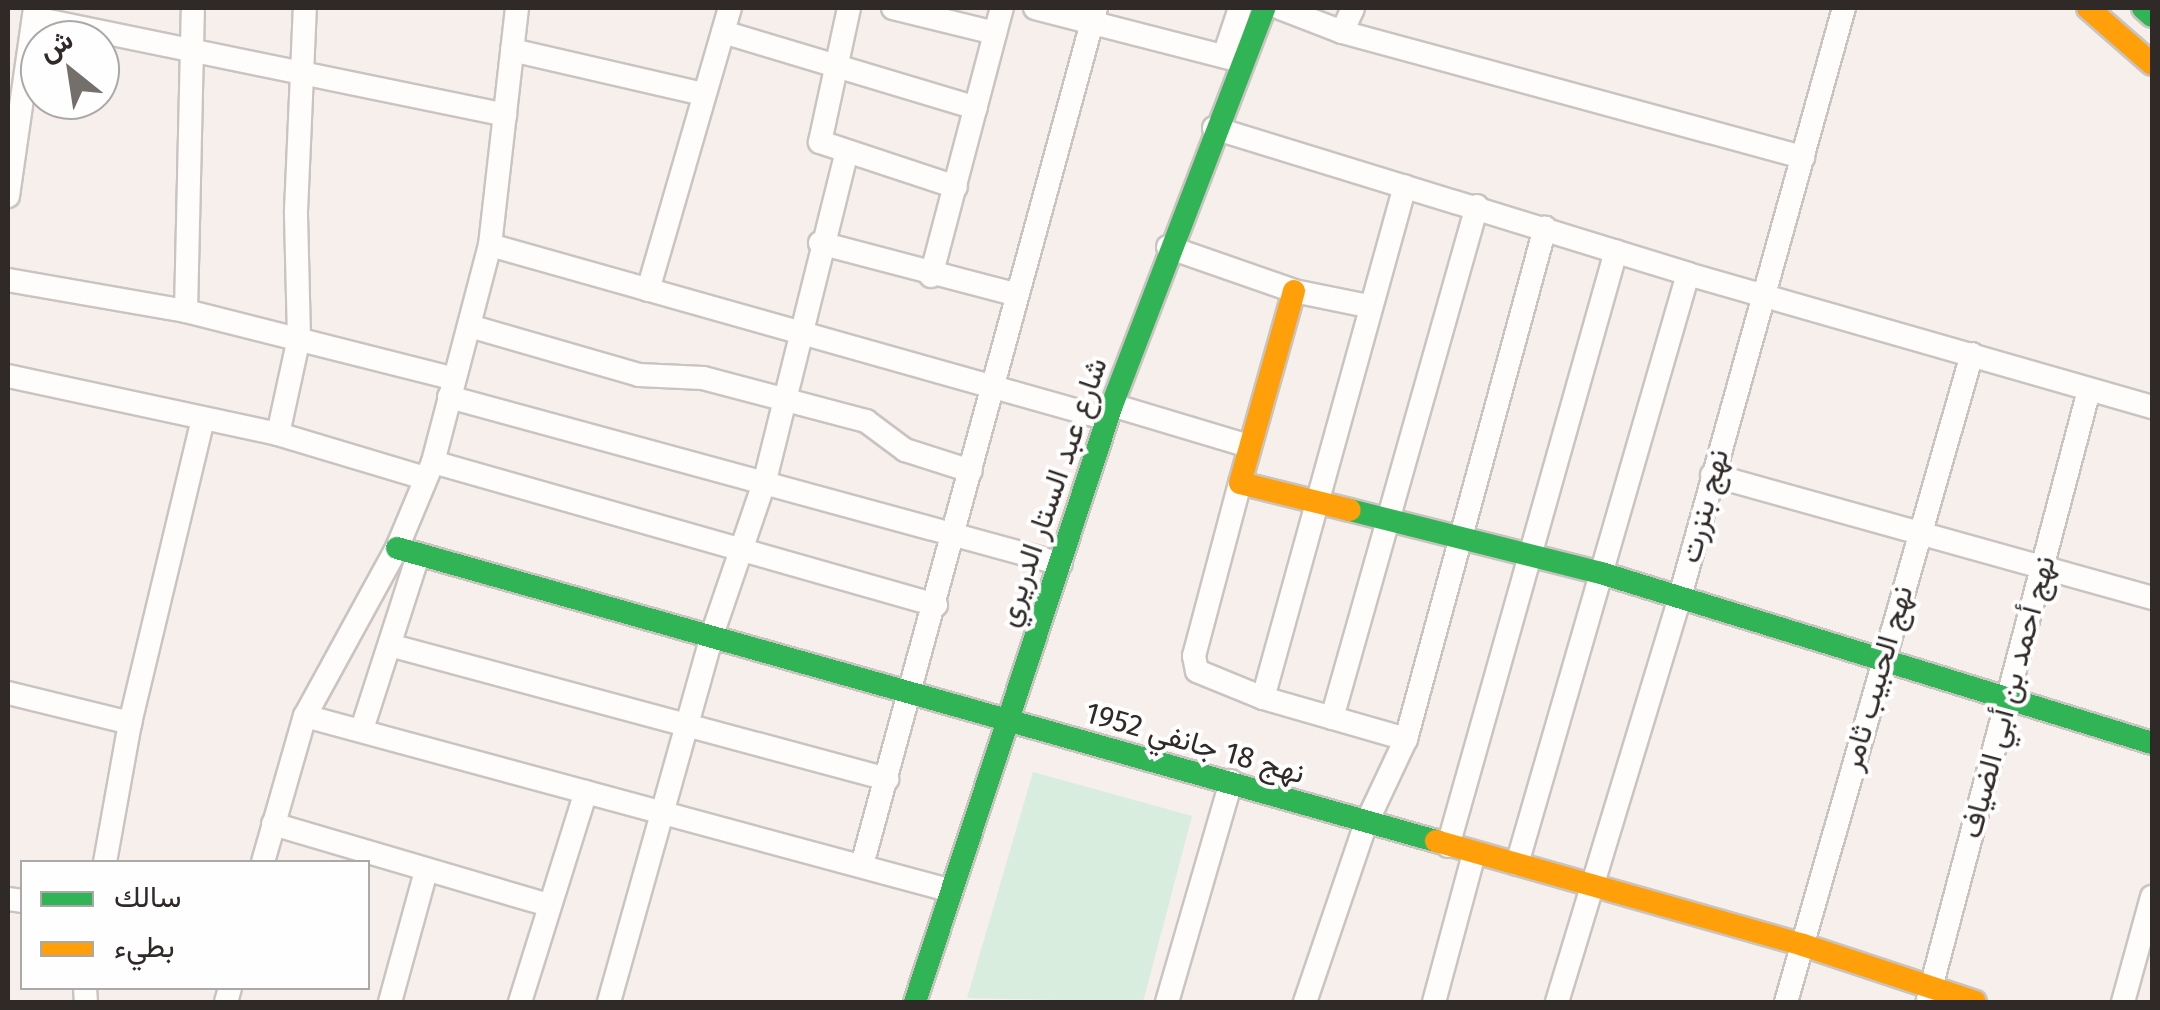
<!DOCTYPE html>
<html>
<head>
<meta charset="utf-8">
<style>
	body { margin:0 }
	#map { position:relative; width:2160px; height:1010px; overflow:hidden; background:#f6efeb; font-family:"Fira Sans",Vazirmatn,sans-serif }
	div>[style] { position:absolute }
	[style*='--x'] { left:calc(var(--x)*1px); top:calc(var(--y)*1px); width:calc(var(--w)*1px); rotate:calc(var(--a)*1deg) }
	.green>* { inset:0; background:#d8edde }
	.roads { filter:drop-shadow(2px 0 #cac4c1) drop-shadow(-2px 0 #cac4c1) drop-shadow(0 2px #cac4c1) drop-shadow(0 -2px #cac4c1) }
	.street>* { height:22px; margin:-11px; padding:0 11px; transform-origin:11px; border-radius:11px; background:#fefdfc }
	.fast>* { height:22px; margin:-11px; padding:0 11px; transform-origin:11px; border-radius:11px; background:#30b455 }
	.slow>* { height:22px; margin:-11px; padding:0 11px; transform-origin:11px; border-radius:11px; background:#ff9f0a }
	span { translate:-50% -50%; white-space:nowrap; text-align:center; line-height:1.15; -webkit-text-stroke:8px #fefefe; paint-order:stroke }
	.street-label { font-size:30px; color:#2f2a28 }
	.frame { position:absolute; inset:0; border:10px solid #2f2a28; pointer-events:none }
	.legend { position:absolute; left:20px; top:860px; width:350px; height:130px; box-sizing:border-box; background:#fefefe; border:2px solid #aba9a8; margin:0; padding:12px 18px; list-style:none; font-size:30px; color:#2f2a28 }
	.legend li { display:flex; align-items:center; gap:20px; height:50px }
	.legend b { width:50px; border:2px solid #aba9a8 }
	.north { position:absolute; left:20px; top:20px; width:100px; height:100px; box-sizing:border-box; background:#fefefe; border:2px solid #aba9a8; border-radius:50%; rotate:330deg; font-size:28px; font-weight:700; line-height:40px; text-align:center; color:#2f2a28 }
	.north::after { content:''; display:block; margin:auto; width:35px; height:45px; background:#756f6c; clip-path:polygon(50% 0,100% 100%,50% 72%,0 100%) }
</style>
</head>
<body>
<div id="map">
	<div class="green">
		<div style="clip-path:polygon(1033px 772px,1192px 816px,1143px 1002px,967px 998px)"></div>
	</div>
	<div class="roads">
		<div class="street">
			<div style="--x:849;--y:8;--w:137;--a:102.2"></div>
			<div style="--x:820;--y:142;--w:143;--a:18.3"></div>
			<div style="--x:893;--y:8;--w:105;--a:13.8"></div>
			<div style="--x:1035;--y:8;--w:213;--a:14.4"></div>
			<div style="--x:1280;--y:8;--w:66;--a:21.2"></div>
			<div style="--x:1342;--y:32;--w:478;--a:15.2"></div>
			<div style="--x:34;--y:18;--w:481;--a:11.6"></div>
			<div style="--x:723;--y:32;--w:264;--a:16.7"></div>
			<div style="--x:1342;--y:32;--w:26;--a:-65"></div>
			<div style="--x:512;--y:50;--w:196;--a:13"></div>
			<div style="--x:1224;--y:56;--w:51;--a:-71.6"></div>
			<div style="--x:1214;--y:128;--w:496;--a:17.1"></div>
			<div style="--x:1688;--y:274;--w:483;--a:16"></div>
			<div style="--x:8;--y:196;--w:190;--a:-81.8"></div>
			<div style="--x:820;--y:243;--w:201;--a:14.7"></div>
			<div style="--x:490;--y:245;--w:641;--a:15.75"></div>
			<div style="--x:1168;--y:247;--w:133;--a:19.2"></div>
			<div style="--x:1294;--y:291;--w:76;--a:11.5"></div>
			<div style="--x:931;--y:276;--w:277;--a:-75.2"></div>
			<div style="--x:8;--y:280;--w:181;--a:9.9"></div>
			<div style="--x:186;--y:311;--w:276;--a:14.2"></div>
			<div style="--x:648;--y:290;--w:294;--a:-73.8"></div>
			<div style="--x:186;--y:311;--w:303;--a:-88.7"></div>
			<div style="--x:473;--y:327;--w:173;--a:16.1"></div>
			<div style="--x:639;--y:375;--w:64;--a:2.7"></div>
			<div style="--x:703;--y:378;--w:169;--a:14.8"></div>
			<div style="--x:866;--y:421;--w:49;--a:36.6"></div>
			<div style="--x:905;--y:450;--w:69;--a:17.7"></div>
			<div style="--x:8;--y:376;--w:276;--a:12.1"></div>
			<div style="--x:278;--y:434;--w:153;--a:16.7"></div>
			<div style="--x:449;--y:397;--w:634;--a:15.26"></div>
			<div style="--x:1112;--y:405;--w:143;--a:16.7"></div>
			<div style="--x:278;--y:434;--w:98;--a:-77.7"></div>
			<div style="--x:299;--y:338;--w:127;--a:-91.4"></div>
			<div style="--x:296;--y:211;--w:203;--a:-87.5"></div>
			<div style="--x:433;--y:462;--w:523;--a:15.87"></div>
			<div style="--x:1712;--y:475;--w:457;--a:15.6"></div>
			<div style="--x:1240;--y:483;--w:179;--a:104.9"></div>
			<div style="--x:1194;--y:656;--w:15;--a:79"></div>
			<div style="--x:1197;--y:671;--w:71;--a:22.2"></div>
			<div style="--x:1263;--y:698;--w:149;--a:16"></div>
			<div style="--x:393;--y:646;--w:512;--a:15.07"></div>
			<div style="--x:8;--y:693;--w:126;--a:13.8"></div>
			<div style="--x:1263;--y:698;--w:531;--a:-74.5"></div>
			<div style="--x:305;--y:716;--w:670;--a:15.14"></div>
			<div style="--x:1332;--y:718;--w:532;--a:-74.19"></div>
			<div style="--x:362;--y:729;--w:182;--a:-72.1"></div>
			<div style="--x:273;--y:824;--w:288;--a:16.4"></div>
			<div style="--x:1448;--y:846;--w:618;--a:-74.23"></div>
			<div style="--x:105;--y:862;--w:141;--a:-79.8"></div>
			<div style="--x:130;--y:723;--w:312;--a:-76.5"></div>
			<div style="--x:263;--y:862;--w:152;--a:-74"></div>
			<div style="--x:305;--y:716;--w:192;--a:-61.3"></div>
			<div style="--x:397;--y:548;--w:93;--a:-67.3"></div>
			<div style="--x:433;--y:462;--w:224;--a:-75.3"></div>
			<div style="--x:490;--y:245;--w:239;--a:-83.5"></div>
			<div style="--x:1517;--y:864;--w:614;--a:-73.84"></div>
			<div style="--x:862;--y:865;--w:888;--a:-74.73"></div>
			<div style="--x:8;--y:899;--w:14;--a:8"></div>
			<div style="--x:85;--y:988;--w:14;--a:86"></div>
			<div style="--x:1928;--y:999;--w:630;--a:-75.19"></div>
			<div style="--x:226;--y:1002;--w:15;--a:-74"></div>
			<div style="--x:390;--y:1002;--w:136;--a:-74.6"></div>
			<div style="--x:520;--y:1002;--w:220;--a:-72.6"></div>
			<div style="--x:609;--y:1002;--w:381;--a:-74.3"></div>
			<div style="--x:712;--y:635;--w:164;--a:-71.1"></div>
			<div style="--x:765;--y:480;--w:335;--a:-76"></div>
			<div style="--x:1167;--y:1002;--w:230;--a:-73.8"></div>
			<div style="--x:1305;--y:1002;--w:186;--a:-71.2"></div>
			<div style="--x:1365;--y:826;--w:96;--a:-64.8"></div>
			<div style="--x:1406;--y:739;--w:530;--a:-74.78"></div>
			<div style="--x:1434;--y:1002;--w:153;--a:-74.9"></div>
			<div style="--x:1557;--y:1002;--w:420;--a:-73.1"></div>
			<div style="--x:1679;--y:600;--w:615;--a:-74.43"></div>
			<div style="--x:1786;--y:1002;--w:674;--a:-73.98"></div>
			<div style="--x:2123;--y:1002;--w:109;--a:-74.6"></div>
		</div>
		<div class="fast">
			<div style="--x:2143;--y:8;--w:12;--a:42"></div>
			<div style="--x:1350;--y:510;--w:259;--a:14.1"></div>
			<div style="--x:1601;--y:573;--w:577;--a:17.15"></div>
			<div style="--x:397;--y:548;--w:1080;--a:15.75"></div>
			<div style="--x:915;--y:1002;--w:629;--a:-71.74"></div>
			<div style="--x:1112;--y:405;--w:425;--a:-69"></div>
		</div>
		<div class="slow">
			<div style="--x:2088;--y:8;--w:85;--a:41.2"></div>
			<div style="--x:1294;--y:291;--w:199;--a:105.7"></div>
			<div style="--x:1240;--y:483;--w:113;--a:13.8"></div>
			<div style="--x:1436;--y:841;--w:381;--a:15.8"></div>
			<div style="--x:1803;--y:945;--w:181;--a:18.3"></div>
		</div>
	</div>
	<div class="street-label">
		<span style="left:1052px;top:492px;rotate:-71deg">شارع عبد الستار الدريري</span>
		<span style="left:1704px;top:506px;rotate:-75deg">نهج بنزرت</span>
		<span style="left:1877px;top:678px;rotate:-74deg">نهج الحبيب ثامر</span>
		<span style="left:2008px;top:697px;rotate:-75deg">نهج أحمد بن أبي الضياف</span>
		<span style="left:1195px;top:743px;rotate:16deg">نهج 18 جانفي 1952</span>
	</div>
	<div class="frame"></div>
	<ul class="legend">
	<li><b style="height:12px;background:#30b455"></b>سالك</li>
	<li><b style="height:12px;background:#ff9f0a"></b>بطيء</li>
	</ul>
	<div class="north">ش</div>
</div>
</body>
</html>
